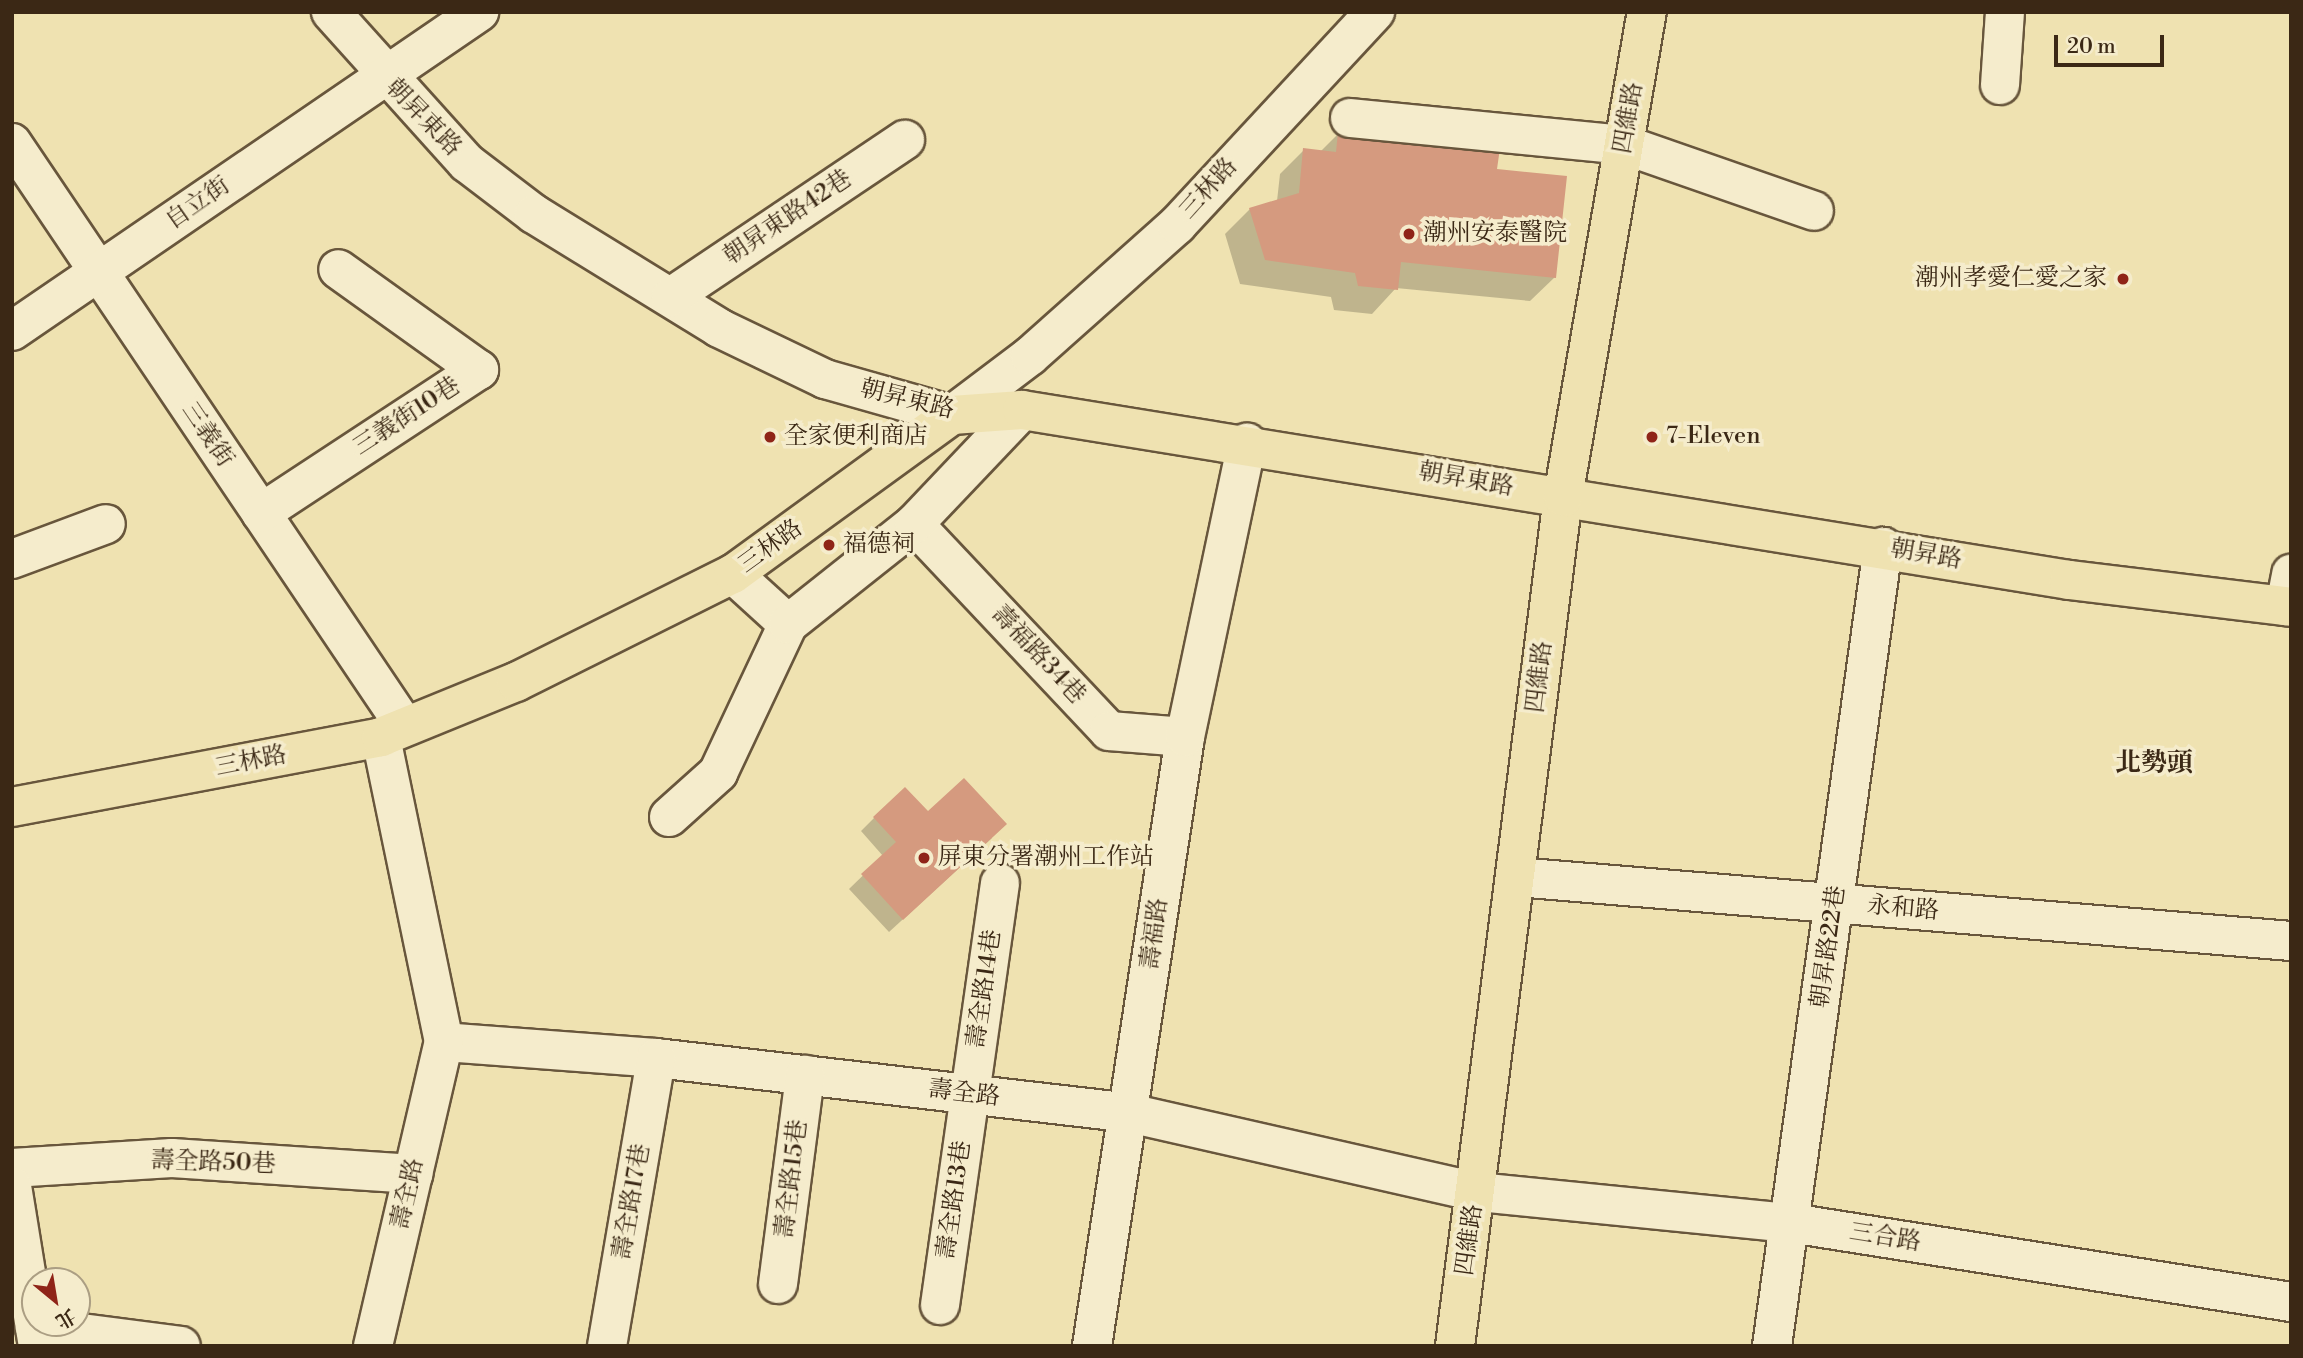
<!DOCTYPE html>
<html>
<head>
<meta charset="utf-8">
<style>
	body { margin:0 }
	#map { position:relative; width:2303px; height:1358px; overflow:hidden; background:#efe2b1; font-family:"Libre Bodoni","Noto Serif TC",serif }
	div>[style] { position:absolute }
	[style*='--x'] { left:calc(var(--x)*1px); top:calc(var(--y)*1px); width:calc(var(--w)*1px); rotate:calc(var(--a)*1deg) }
	.shadow>* { inset:0; background:#0003 }
	.building>* { inset:0; background:#d59a7f }
	.roads { filter:drop-shadow(2px 0 #68563c) drop-shadow(-2px 0 #68563c) drop-shadow(0 2px #68563c) drop-shadow(0 -2px #68563c) }
	.minor>* { height:38px; margin:-19px; padding:0 19px; transform-origin:19px; border-radius:19px; background:#f5eccc }
	.major>* { height:38px; margin:-19px; padding:0 19px; transform-origin:19px; border-radius:19px; background:#efe2b1 }
	.dots>* { width:19px; height:19px; translate:-50% -50%; box-sizing:border-box; border:4px solid #f5eccc; border-radius:50% }
	span { translate:-50% -50%; white-space:nowrap; text-align:center; line-height:1.15; -webkit-text-stroke:7px #f5eccc; paint-order:stroke }
	.street-label { font-size:24px; color:#3b2815 }
	.poi-label { font-size:24px; color:#3b2815 }
	.left { translate:0 -50%; text-align:left }
	.right { translate:-100% -50%; text-align:right }
	.neighbourhood-label { font-size:26px; color:#3b2815; font-weight:700 }
	.frame { position:absolute; inset:0; border:14px solid #3b2815; pointer-events:none }
	.north { position:absolute; left:21px; top:1267px; width:70px; height:70px; box-sizing:border-box; background:#f5eccc; border:2px solid #ab9e83; border-radius:50%; rotate:150deg; font-size:19px; font-weight:700; line-height:28px; text-align:center; color:#3b2815 }
	.north::after { content:''; display:block; margin:auto; width:24px; height:32px; background:#8f2418; clip-path:polygon(50% 0,100% 100%,50% 72%,0 100%) }
	.scale { position:absolute; left:2054px; top:35px; width:110px; height:32px; box-sizing:border-box; border:4px solid #3b2815; border-top:0; padding-left:9px; font-size:21px; line-height:24px; white-space:nowrap; color:#3b2815; -webkit-text-stroke:5px #f5eccc; paint-order:stroke }
</style>
</head>
<body>
<div id="map">
	<div class="shadow">
		<div style="clip-path:polygon(1339px 133px,1495px 171px,1555px 277px,1530px 301px,1396px 288px,1372px 314px,1334px 310px,1331px 297px,1240px 284px,1225px 234px,1250px 209px,1277px 201px,1280px 174px,1304px 150px,1320px 152px)"></div>
		<div style="clip-path:polygon(928px 814px,992px 838px,889px 932px,849px 889px,883px 856px,861px 831px,874px 818px)"></div>
	</div>
	<div class="building">
		<div style="clip-path:polygon(1338px 132px,1500px 148px,1497px 169px,1567px 176px,1556px 278px,1401px 262px,1398px 290px,1358px 286px,1355px 273px,1265px 260px,1249px 208px,1299px 193px,1303px 148px,1336px 152px)"></div>
		<div style="clip-path:polygon(964px 778px,1007px 824px,903px 920px,861px 874px,896px 842px,873px 817px,905px 787px,928px 811px)"></div>
	</div>
	<div class="roads">
		<div class="minor">
			<div style="--x:331;--y:12;--w:203;--a:48"></div>
			<div style="--x:467;--y:163;--w:84;--a:37.3"></div>
			<div style="--x:534;--y:214;--w:217;--a:31.6"></div>
			<div style="--x:719;--y:328;--w:118;--a:25.7"></div>
			<div style="--x:825;--y:379;--w:132;--a:15.8"></div>
			<div style="--x:952;--y:415;--w:98;--a:-37.1"></div>
			<div style="--x:1030;--y:356;--w:197;--a:-41.7"></div>
			<div style="--x:1177;--y:225;--w:291;--a:-47.1"></div>
			<div style="--x:2000;--y:85;--w:73;--a:-86.1"></div>
			<div style="--x:1350;--y:118;--w:276;--a:5.6"></div>
			<div style="--x:1625;--y:145;--w:200;--a:19.2"></div>
			<div style="--x:12;--y:143;--w:702;--a:56.04"></div>
			<div style="--x:671;--y:297;--w:282;--a:-33.9"></div>
			<div style="--x:12;--y:331;--w:566;--a:-34.34"></div>
			<div style="--x:261;--y:513;--w:261;--a:-33.3"></div>
			<div style="--x:479;--y:370;--w:173;--a:-144.4"></div>
			<div style="--x:914;--y:524;--w:284;--a:46.7"></div>
			<div style="--x:1109;--y:731;--w:76;--a:4.5"></div>
			<div style="--x:12;--y:559;--w:100;--a:-20.4"></div>
			<div style="--x:733;--y:574;--w:74;--a:42.3"></div>
			<div style="--x:2285;--y:606;--w:33;--a:-79"></div>
			<div style="--x:669;--y:817;--w:66;--a:-41.9"></div>
			<div style="--x:718;--y:773;--w:165;--a:-64.8"></div>
			<div style="--x:788;--y:624;--w:161;--a:-38.4"></div>
			<div style="--x:914;--y:524;--w:157;--a:-46.5"></div>
			<div style="--x:1516;--y:877;--w:778;--a:4.72"></div>
			<div style="--x:444;--y:1042;--w:213;--a:4.3"></div>
			<div style="--x:656;--y:1058;--w:476;--a:6.6"></div>
			<div style="--x:1129;--y:1113;--w:358;--a:12.8"></div>
			<div style="--x:1478;--y:1192;--w:315;--a:5.7"></div>
			<div style="--x:1791;--y:1223;--w:506;--a:8.98"></div>
			<div style="--x:12;--y:1168;--w:160;--a:-3.6"></div>
			<div style="--x:172;--y:1158;--w:242;--a:3.8"></div>
			<div style="--x:12;--y:1186;--w:162;--a:80.8"></div>
			<div style="--x:778;--y:1284;--w:211;--a:-82.6"></div>
			<div style="--x:940;--y:1305;--w:426;--a:-81.9"></div>
			<div style="--x:35;--y:1327;--w:147;--a:7.4"></div>
			<div style="--x:373;--y:1346;--w:312;--a:-76.9"></div>
			<div style="--x:444;--y:1042;--w:311;--a:-101.7"></div>
			<div style="--x:607;--y:1346;--w:292;--a:-80.3"></div>
			<div style="--x:1092;--y:1346;--w:616;--a:-81.32"></div>
			<div style="--x:1185;--y:737;--w:301;--a:-78.1"></div>
			<div style="--x:1772;--y:1346;--w:807;--a:-82.09"></div>
		</div>
		<div class="major">
			<div style="--x:12;--y:807;--w:376;--a:-10.7"></div>
			<div style="--x:381;--y:737;--w:146;--a:-22.2"></div>
			<div style="--x:516;--y:682;--w:242;--a:-26.5"></div>
			<div style="--x:733;--y:574;--w:271;--a:-36"></div>
			<div style="--x:952;--y:415;--w:70;--a:-4.1"></div>
			<div style="--x:1022;--y:410;--w:1061;--a:9.22"></div>
			<div style="--x:2069;--y:580;--w:224;--a:6.9"></div>
			<div style="--x:1455;--y:1346;--w:856;--a:-82.75"></div>
			<div style="--x:1563;--y:497;--w:492;--a:-80.2"></div>
		</div>
	</div>
	<div class="dots">
		<div style="left:1409px;top:234px;background:#8f2418"></div>
		<div style="left:2123px;top:279px;background:#8f2418"></div>
		<div style="left:770px;top:437px;background:#8f2418"></div>
		<div style="left:1652px;top:437px;background:#8f2418"></div>
		<div style="left:829px;top:545px;background:#8f2418"></div>
		<div style="left:924px;top:858px;background:#8f2418"></div>
	</div>
	<div class="street-label">
		<span style="left:423px;top:118px;rotate:46deg">朝昇東路</span>
		<span style="left:1629px;top:118px;rotate:-80deg">四維路</span>
		<span style="left:1209px;top:189px;rotate:-48deg">三林路</span>
		<span style="left:198px;top:204px;rotate:-35deg">自立街</span>
		<span style="left:788px;top:218px;rotate:-34deg">朝昇東路42巷</span>
		<span style="left:907px;top:400px;rotate:14deg">朝昇東路</span>
		<span style="left:407px;top:417px;rotate:-33deg">三義街10巷</span>
		<span style="left:207px;top:435px;rotate:56deg">三義街</span>
		<span style="left:1466px;top:480px;rotate:10deg">朝昇東路</span>
		<span style="left:771px;top:547px;rotate:-36deg">三林路</span>
		<span style="left:1926px;top:555px;rotate:10deg">朝昇路</span>
		<span style="left:1038px;top:655px;rotate:47deg">壽福路34巷</span>
		<span style="left:1540px;top:677px;rotate:-83deg">四維路</span>
		<span style="left:251px;top:762px;rotate:-11deg">三林路</span>
		<span style="left:1903px;top:909px;rotate:5deg">永和路</span>
		<span style="left:1155px;top:934px;rotate:-82deg">壽福路</span>
		<span style="left:1829px;top:947px;rotate:-82deg">朝昇路22巷</span>
		<span style="left:985px;top:989px;rotate:-82deg">壽全路14巷</span>
		<span style="left:964px;top:1094px;rotate:7deg">壽全路</span>
		<span style="left:213px;top:1163px;rotate:2deg">壽全路50巷</span>
		<span style="left:792px;top:1179px;rotate:-83deg">壽全路15巷</span>
		<span style="left:408px;top:1194px;rotate:-77deg">壽全路</span>
		<span style="left:955px;top:1200px;rotate:-82deg">壽全路13巷</span>
		<span style="left:632px;top:1202px;rotate:-80deg">壽全路17巷</span>
		<span style="left:1885px;top:1238px;rotate:9deg">三合路</span>
		<span style="left:1470px;top:1240px;rotate:-82deg">四維路</span>
	</div>
	<div class="poi-label">
		<span class="left" style="left:1423px;top:234px">潮州安泰醫院</span>
		<span class="right" style="left:2107px;top:279px">潮州孝愛仁愛之家</span>
		<span class="left" style="left:784px;top:437px">全家便利商店</span>
		<span class="left" style="left:1666px;top:437px">7-Eleven</span>
		<span class="left" style="left:843px;top:545px">福德祠</span>
		<span class="left" style="left:938px;top:858px">屏東分署潮州工作站</span>
	</div>
	<div class="neighbourhood-label">
		<span style="left:2154px;top:764px">北勢頭</span>
	</div>
	<div class="frame"></div>
	<div class="north">北</div>
	<div class="scale">20 m</div>
</div>
</body>
</html>
